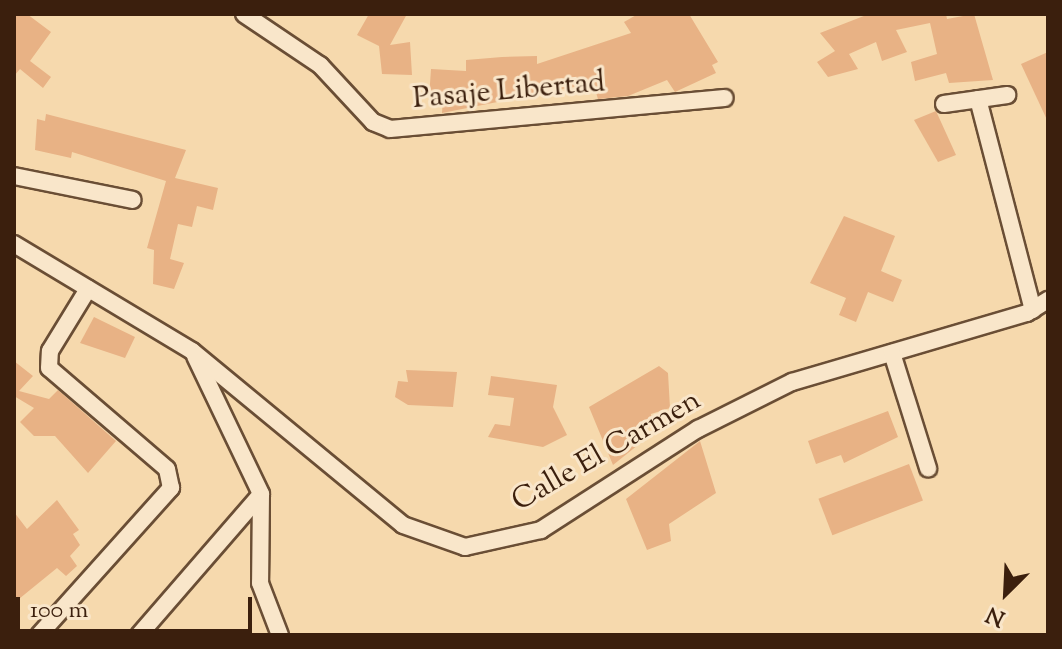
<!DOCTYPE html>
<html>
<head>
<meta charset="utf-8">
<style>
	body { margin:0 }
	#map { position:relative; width:1062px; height:649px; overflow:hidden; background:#f6d9ad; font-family:"Sorts Mill Goudy",serif }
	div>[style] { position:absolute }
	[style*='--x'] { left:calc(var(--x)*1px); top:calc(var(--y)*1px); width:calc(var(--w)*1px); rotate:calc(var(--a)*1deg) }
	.building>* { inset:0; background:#e8b285; transform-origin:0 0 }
	.roads { filter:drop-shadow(2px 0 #6a4e35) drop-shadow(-2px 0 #6a4e35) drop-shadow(0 2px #6a4e35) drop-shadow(0 -2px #6a4e35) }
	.street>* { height:16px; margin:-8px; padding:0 8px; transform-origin:8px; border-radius:8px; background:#f9e6ca }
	span { translate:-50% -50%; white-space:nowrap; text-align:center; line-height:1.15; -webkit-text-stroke:6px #f9e6ca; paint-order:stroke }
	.street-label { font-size:30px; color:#3b1f0d }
	.frame { position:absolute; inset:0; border:16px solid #3b1f0d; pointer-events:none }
	.north { position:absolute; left:966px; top:553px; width:80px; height:80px; -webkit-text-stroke:6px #f9e6ca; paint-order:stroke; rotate:204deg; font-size:22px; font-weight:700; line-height:32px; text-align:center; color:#3b1f0d }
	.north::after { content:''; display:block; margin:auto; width:28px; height:36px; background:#3b1f0d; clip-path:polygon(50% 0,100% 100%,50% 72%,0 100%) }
	.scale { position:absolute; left:16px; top:597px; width:236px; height:36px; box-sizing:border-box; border:4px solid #3b1f0d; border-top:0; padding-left:10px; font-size:24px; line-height:28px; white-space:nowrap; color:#3b1f0d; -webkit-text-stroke:6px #f9e6ca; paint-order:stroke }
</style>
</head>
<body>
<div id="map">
	<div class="building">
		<div style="clip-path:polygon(14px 14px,27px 14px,51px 32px,30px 61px,51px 77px,43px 88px,20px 69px,14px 76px)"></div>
		<div style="clip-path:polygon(369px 14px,407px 14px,390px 45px,410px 42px,412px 75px,382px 74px,379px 46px,357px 35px)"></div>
		<div style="clip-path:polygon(638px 14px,689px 14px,718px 62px,712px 65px,716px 73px,675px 92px,667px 80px,628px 96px,598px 99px,593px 83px,442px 113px,443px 99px,429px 98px,431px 69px,466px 71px,466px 60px,502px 57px,537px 56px,537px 64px,631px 33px,624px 22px)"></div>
		<div style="clip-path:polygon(869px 14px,946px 14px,947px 19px,974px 14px,993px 80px,949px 83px,946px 73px,915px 81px,911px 62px,937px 54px,930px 23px,896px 30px,907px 52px,882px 61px,876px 42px,849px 54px,858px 69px,828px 77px,817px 62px,835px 51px,820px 33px)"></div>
		<div style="clip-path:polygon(1048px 52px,1048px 122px,1021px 64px)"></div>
		<div style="clip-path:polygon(936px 111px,956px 155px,938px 162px,914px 120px)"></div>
		<div style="clip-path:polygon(46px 114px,186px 150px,175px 178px,218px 188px,213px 210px,197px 206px,192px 227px,178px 224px,170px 259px,184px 263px,174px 289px,153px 284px,154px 250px,147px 248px,166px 181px,72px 152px,71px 158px,35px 150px,37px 119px,45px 121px)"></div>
		<div style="clip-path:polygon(844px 216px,895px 236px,881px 271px,902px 280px,893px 302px,868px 292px,856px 322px,839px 315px,846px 298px,810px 283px)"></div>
		<div style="clip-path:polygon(94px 317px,135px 337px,125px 358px,80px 343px)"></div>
		<div style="clip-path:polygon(14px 361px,33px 376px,19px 391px,49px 399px,58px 390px,116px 441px,88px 473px,55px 436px,34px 436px,20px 422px,34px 408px,14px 396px)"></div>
		<div style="clip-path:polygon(659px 366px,668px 373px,670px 408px,651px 414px,651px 426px,638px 430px,643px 441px,613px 465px,589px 407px)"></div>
		<div style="clip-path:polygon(406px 370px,457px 372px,453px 407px,408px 405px,395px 397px,398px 381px,408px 382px)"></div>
		<div style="clip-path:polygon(491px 376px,557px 385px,553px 407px,567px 435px,543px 447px,488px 437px,495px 424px,510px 426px,514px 398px,488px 395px)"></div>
		<div style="clip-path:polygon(888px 411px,898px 437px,844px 463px,841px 455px,816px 464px,808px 441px)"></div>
		<div style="clip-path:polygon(700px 441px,716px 493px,669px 524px,671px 541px,647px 550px,626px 499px)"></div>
		<div style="left:909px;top:464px;width:39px;height:97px;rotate:69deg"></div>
		<div style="clip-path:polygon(57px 500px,79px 530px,73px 534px,80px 545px,70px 556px,77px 566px,66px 576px,57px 568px,14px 603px,14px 512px,27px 529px)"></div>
	</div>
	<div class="roads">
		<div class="street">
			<div style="--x:244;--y:14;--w:92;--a:33.9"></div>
			<div style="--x:320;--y:65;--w:78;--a:47.1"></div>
			<div style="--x:373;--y:122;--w:18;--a:22"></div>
			<div style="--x:390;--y:129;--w:336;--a:-5.3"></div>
			<div style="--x:978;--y:99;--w:218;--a:75.4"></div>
			<div style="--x:944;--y:104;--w:64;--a:-8.1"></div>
			<div style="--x:14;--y:176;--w:121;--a:11.4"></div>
			<div style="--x:14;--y:244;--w:208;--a:31"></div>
			<div style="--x:192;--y:351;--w:273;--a:39.5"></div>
			<div style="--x:403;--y:525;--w:66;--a:19.5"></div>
			<div style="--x:465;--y:547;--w:78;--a:-12.6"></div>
			<div style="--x:541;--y:530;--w:187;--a:-32.8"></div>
			<div style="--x:698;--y:429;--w:105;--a:-26.6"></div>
			<div style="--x:792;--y:382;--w:245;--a:-16.4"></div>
			<div style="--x:1027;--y:313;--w:25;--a:-32"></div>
			<div style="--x:892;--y:353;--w:121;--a:72.6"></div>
			<div style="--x:195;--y:356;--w:153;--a:64.4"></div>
			<div style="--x:261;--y:494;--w:89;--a:90.6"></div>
			<div style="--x:260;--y:583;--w:56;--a:69"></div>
			<div style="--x:39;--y:635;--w:198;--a:-48.1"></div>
			<div style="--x:171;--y:488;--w:19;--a:-102"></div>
			<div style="--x:167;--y:469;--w:155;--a:-139.4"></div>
			<div style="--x:49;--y:368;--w:17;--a:-87"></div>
			<div style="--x:50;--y:351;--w:73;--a:-58.5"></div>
			<div style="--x:139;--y:635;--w:186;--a:-49.1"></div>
		</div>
	</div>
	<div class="street-label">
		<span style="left:509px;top:92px;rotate:-5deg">Pasaje Libertad</span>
		<span style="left:607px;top:452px;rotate:-30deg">Calle El Carmen</span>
	</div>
	<div class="frame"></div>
	<div class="north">N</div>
	<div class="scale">100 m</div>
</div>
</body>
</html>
